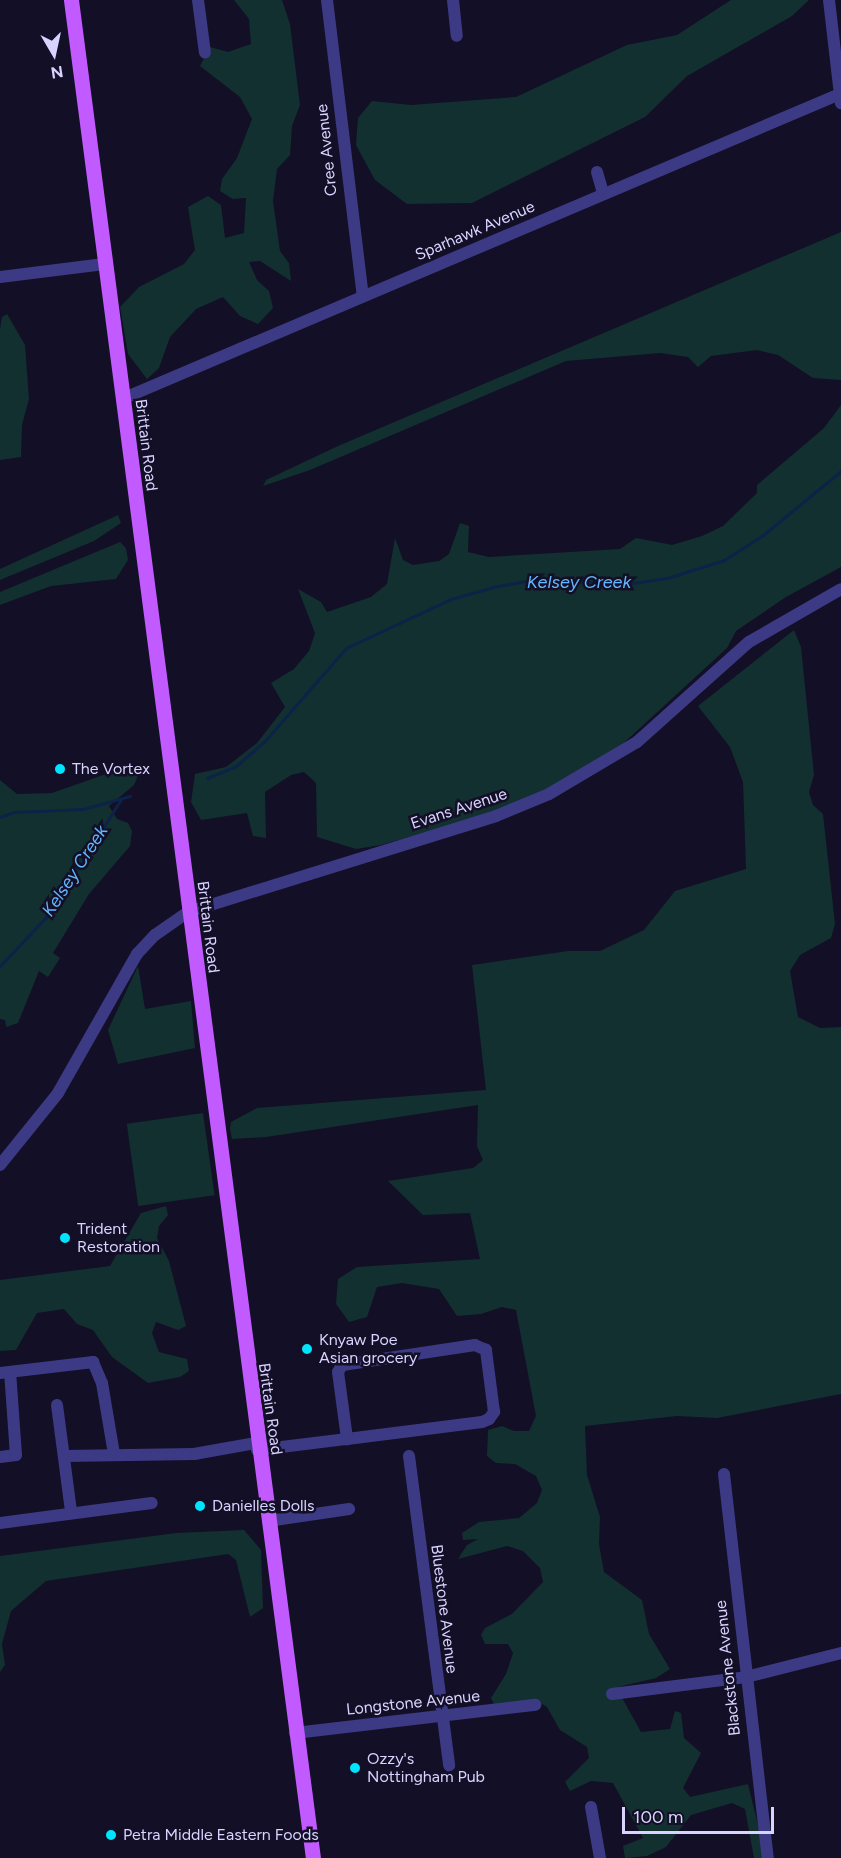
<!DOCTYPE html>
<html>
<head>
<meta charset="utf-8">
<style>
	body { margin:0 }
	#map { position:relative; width:841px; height:1858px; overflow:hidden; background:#130f26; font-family:Figtree,sans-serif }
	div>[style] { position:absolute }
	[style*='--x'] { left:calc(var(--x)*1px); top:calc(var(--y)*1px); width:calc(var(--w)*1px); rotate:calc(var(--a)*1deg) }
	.green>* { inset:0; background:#12302f; transform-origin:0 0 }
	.stream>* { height:3px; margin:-1.5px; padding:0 1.5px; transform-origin:1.5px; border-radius:1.5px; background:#0c2248 }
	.minor>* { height:12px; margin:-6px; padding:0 6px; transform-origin:6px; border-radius:6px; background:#3d3a85 }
	.major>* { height:15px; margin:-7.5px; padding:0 7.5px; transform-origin:7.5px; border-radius:7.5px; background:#c25bff }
	.dots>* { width:16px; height:16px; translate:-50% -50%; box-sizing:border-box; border:3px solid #130f26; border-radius:50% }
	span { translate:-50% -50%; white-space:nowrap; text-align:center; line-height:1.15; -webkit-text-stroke:5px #130f26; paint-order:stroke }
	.street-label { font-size:16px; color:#d9d4ff }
	.poi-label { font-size:16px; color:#d9d4ff }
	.left { translate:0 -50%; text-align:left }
	.water-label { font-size:18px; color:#62b6ff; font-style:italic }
	.north { position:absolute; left:24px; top:24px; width:60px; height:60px; -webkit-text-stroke:4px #130f26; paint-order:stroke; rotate:171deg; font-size:16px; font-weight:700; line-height:24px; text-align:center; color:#d9d4ff }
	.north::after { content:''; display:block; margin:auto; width:21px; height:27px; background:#d9d4ff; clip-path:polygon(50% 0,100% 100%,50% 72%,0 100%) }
	.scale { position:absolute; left:622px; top:1807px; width:152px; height:27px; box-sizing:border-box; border:3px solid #d9d4ff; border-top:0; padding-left:8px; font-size:18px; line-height:21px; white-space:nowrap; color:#d9d4ff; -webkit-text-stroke:4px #130f26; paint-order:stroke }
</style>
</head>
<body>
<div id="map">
	<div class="green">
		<div style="clip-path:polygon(234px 0,282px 0,290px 24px,300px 105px,292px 126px,290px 155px,277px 169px,273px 201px,280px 251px,289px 263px,291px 281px,260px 261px,249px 262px,257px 280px,269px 291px,273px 308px,258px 324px,240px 316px,223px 297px,196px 309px,170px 337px,159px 368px,147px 379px,128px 354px,120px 307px,139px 287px,184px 264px,195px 250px,188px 207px,208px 196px,221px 205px,225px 238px,244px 233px,246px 198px,233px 199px,220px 191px,222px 179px,237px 158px,252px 119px,240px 97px,200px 66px,210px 47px,228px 52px,251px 44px,249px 19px)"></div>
		<div style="clip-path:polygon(731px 0,809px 0,792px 16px,687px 76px,645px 117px,472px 203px,407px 204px,375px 180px,356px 145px,358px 118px,372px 101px,411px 105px,516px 97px,627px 45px,677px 35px)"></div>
		<div style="clip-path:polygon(841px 232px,841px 380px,813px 378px,778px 355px,757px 350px,711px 356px,698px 367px,688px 357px,660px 353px,566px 361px,310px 470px,263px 486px,266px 480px,338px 446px)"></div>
		<div style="clip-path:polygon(7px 314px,25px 345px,29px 399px,22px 425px,21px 457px,0 460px,0 329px,2px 317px)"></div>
		<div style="clip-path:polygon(841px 405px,841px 567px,786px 597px,736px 631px,727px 648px,615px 751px,554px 787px,488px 814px,381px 845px,356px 849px,317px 837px,316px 783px,304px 772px,291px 775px,265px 792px,266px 838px,253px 836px,247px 813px,201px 820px,191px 802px,195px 774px,226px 767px,257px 743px,285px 707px,271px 683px,294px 669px,309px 651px,315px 633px,298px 589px,321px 602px,327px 612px,371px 597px,387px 584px,395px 538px,403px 560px,413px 565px,439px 561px,449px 554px,460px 523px,469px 526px,468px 552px,489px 557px,620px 549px,636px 538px,672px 545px,702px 536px,723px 526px,757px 493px,757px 485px,824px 428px)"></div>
		<div style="clip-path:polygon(118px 515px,121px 523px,94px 541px,0 580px,0 569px)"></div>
		<div style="clip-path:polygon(120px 542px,126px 548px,128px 560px,116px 579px,51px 586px,0 605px,0 592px)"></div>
		<div style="clip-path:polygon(794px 630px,801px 647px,814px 775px,809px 792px,813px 805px,823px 814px,835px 924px,831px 938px,800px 955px,790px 971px,798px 1017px,820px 1028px,841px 1027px,841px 1394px,717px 1418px,677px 1416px,585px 1426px,587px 1475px,600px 1517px,599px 1544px,604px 1572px,642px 1600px,649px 1634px,670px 1669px,656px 1678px,618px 1687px,621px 1696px,641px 1732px,670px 1729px,675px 1711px,681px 1713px,684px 1738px,701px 1753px,683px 1788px,690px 1797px,748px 1784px,766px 1858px,754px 1858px,745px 1809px,732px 1803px,691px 1815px,666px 1847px,647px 1856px,625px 1858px,623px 1846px,643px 1838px,613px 1783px,591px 1781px,570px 1791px,565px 1782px,589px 1758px,587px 1747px,560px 1730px,547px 1707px,537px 1701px,495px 1706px,491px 1698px,506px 1674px,513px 1653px,508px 1644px,485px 1644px,481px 1635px,485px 1628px,512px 1614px,543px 1582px,540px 1568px,523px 1551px,507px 1546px,458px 1559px,467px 1545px,478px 1539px,463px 1540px,462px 1533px,479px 1522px,519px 1518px,537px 1503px,542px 1490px,536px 1476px,515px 1464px,496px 1463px,487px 1456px,488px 1430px,502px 1426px,514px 1431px,529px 1431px,536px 1416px,516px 1310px,502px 1307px,481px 1314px,457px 1316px,439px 1289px,402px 1283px,377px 1287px,367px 1317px,349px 1322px,336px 1304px,338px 1279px,357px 1267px,480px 1259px,470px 1213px,423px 1215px,388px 1181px,473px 1168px,483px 1160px,477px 1146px,478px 1105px,266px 1137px,232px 1139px,230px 1129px,231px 1122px,257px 1108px,486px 1090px,472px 965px,568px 951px,600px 951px,644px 930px,675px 891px,746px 869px,743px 782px,730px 747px,698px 706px)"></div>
		<div style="clip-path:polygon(129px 766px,140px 771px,134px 785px,109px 806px,117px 819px,128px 823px,132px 831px,130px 846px,89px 894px,53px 953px,60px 958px,48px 977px,39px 971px,18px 1023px,6px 1027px,5px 1020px,0 1019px,0 780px,17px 794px,52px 793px)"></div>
		<div style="clip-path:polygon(138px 966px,145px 1009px,191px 1001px,195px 1048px,118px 1064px,108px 1030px)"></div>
		<div style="left:203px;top:1113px;width:83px;height:77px;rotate:82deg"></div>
		<div style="clip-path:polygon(166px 1206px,168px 1215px,159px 1226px,157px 1238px,169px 1261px,186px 1326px,178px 1330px,156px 1322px,152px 1333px,159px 1352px,187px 1359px,189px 1371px,180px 1377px,148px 1383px,112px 1357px,93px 1330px,77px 1324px,64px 1309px,37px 1313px,16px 1350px,0 1351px,0 1280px,110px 1266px,141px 1213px)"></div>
		<div style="clip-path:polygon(244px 1530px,261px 1550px,263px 1608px,250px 1617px,236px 1560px,228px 1554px,46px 1581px,11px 1611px,2px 1644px,5px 1665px,0 1672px,0 1556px,176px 1533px)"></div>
	</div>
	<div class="stream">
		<div style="--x:207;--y:778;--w:31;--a:-22"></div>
		<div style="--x:236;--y:766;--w:37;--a:-41"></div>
		<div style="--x:264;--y:742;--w:125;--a:-48.9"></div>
		<div style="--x:346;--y:648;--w:116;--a:-25"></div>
		<div style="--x:451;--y:599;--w:44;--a:-15.9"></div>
		<div style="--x:493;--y:587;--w:45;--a:-10.3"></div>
		<div style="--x:537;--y:579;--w:89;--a:3.2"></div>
		<div style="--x:626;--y:584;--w:41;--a:-8.3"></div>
		<div style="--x:667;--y:578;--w:60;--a:-17.5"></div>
		<div style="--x:724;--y:560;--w:46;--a:-32.7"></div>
		<div style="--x:763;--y:535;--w:101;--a:-39.4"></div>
		<div style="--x:0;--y:817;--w:15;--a:-20"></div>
		<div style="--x:14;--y:812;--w:69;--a:-2.5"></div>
		<div style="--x:83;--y:809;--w:49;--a:-15.5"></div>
		<div style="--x:0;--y:966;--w:71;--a:-46.7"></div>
		<div style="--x:49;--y:914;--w:136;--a:-57.9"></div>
	</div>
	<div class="minor">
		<div style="--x:198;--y:0;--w:53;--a:82.5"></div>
		<div style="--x:327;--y:0;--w:298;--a:83.1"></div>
		<div style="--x:453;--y:0;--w:36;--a:84"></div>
		<div style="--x:829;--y:0;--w:104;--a:83.4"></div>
		<div style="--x:597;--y:172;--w:22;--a:74"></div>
		<div style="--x:0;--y:277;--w:105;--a:-7.1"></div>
		<div style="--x:122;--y:399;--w:780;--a:-23.02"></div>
		<div style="--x:0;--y:1165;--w:92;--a:-51.1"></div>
		<div style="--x:58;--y:1093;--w:160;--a:-60.4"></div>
		<div style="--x:137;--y:954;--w:26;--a:-47"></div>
		<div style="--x:155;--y:935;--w:40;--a:-34.9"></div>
		<div style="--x:188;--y:912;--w:323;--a:-17.3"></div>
		<div style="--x:496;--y:816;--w:57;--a:-22.5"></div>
		<div style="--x:549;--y:794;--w:102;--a:-30.6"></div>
		<div style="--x:637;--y:742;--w:150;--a:-41.8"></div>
		<div style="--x:749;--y:642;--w:106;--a:-29.9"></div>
		<div style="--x:0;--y:1373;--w:94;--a:-6.7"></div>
		<div style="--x:93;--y:1362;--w:23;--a:67"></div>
		<div style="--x:102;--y:1383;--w:72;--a:80.4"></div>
		<div style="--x:57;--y:1405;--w:108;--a:82.5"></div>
		<div style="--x:257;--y:1450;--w:91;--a:-7"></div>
		<div style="--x:347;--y:1439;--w:136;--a:-7.2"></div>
		<div style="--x:482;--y:1422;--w:8;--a:-23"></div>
		<div style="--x:489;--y:1419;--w:9;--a:-54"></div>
		<div style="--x:494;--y:1412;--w:63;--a:-97.4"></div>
		<div style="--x:486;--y:1350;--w:12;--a:-156"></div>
		<div style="--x:475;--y:1345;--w:134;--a:171.4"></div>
		<div style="--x:342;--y:1365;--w:8;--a:120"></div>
		<div style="--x:338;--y:1372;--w:68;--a:82.3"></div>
		<div style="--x:64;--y:1456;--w:130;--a:-0.9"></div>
		<div style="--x:194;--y:1454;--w:63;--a:-10.1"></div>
		<div style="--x:409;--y:1456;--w:312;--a:82.6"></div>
		<div style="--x:0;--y:1457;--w:16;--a:-7"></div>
		<div style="--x:16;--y:1455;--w:83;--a:-94.1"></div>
		<div style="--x:724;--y:1474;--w:387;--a:83.5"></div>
		<div style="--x:268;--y:1521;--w:82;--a:-8.4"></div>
		<div style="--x:0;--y:1523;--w:153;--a:-7.5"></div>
		<div style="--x:612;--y:1694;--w:135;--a:-7.2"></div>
		<div style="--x:746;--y:1677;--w:98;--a:-14.2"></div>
		<div style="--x:295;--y:1733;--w:242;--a:-6.7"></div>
		<div style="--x:591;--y:1807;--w:52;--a:80"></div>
	</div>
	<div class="major">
		<div style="--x:71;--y:0;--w:1874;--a:82.58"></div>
	</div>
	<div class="dots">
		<div style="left:60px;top:769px;background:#00e5ff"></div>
		<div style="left:65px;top:1238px;background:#00e5ff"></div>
		<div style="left:307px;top:1349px;background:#00e5ff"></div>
		<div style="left:200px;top:1506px;background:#00e5ff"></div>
		<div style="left:355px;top:1768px;background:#00e5ff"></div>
		<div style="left:111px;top:1835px;background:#00e5ff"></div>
	</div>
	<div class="street-label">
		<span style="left:327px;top:150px;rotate:-96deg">Cree Avenue</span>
		<span style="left:475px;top:231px;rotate:-23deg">Sparhawk Avenue</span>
		<span style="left:146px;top:445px;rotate:83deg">Brittain Road</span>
		<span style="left:459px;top:809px;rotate:-18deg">Evans Avenue</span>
		<span style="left:208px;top:927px;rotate:83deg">Brittain Road</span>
		<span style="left:270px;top:1409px;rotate:82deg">Brittain Road</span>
		<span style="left:444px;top:1609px;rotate:83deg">Bluestone Avenue</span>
		<span style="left:728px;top:1668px;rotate:-96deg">Blackstone Avenue</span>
		<span style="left:413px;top:1703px;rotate:-6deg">Longstone Avenue</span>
	</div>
	<div class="poi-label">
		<span class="left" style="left:72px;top:769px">The Vortex</span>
		<span class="left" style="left:77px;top:1238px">Trident<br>Restoration</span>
		<span class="left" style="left:319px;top:1349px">Knyaw Poe<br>Asian grocery</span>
		<span class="left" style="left:212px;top:1506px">Danielles Dolls</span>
		<span class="left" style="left:367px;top:1768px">Ozzy's<br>Nottingham Pub</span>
		<span class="left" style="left:123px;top:1835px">Petra Middle Eastern Foods</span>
	</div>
	<div class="water-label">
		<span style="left:579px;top:582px">Kelsey Creek</span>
		<span style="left:75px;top:871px;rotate:-57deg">Kelsey Creek</span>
	</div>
	<div class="north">N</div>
	<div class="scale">100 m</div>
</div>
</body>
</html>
